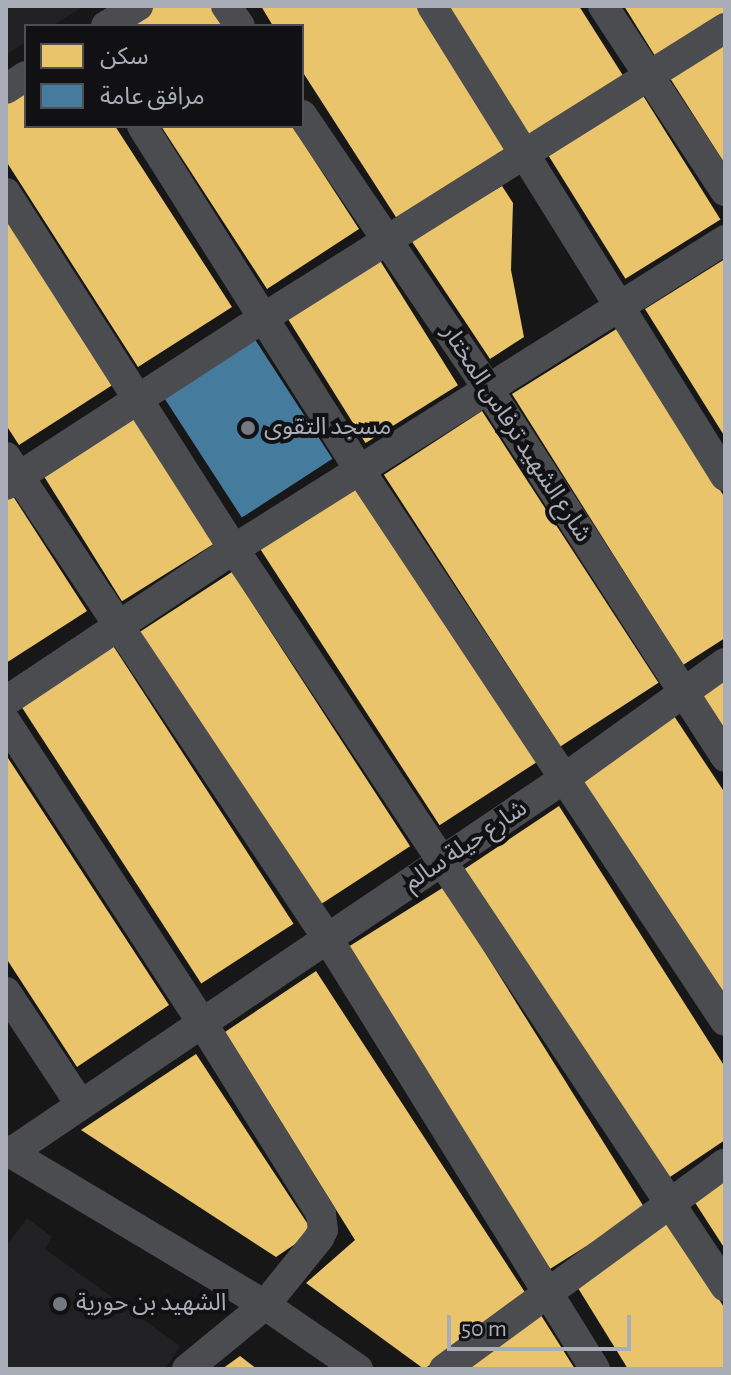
<!DOCTYPE html>
<html>
<head>
<meta charset="utf-8">
<style>
	body { margin:0 }
	#map { position:relative; width:731px; height:1375px; overflow:hidden; background:#171717; font-family:"Alegreya Sans","Noto Sans Arabic",sans-serif }
	div>[style] { position:absolute }
	[style*='--x'] { left:calc(var(--x)*1px); top:calc(var(--y)*1px); width:calc(var(--w)*1px); rotate:calc(var(--a)*1deg) }
	.built>* { inset:0; background:#212123 }
	.homes>* { inset:0; background:#e9c46a; transform-origin:0 0 }
	.public>* { inset:0; background:#457b9d; transform-origin:0 0 }
	.minor>* { height:30px; margin:-15px; padding:0 15px; transform-origin:15px; border-radius:15px; background:#4b4c50 }
	.dots>* { width:22px; height:22px; translate:-50% -50%; box-sizing:border-box; border:4px solid #111113; border-radius:50% }
	span { translate:-50% -50%; white-space:nowrap; text-align:center; line-height:1.15; -webkit-text-stroke:8px #111113; paint-order:stroke }
	.poi-label { font-size:24px; color:#a8adb8 }
	.left { translate:0 -50%; text-align:left }
	.street-label { font-size:24px; color:#a8adb8 }
	.frame { position:absolute; inset:0; border:8px solid #a8adb8; pointer-events:none }
	.legend { position:absolute; left:24px; top:24px; width:280px; height:104px; box-sizing:border-box; background:#111113; border:2px solid #4d4f55; margin:0; padding:10px 14px; list-style:none; font-size:24px; color:#a8adb8 }
	.legend li { display:flex; align-items:center; gap:16px; height:40px }
	.legend b { width:40px; border:2px solid #4d4f55 }
	.scale { position:absolute; left:447px; top:1315px; width:184px; height:36px; box-sizing:border-box; border:4px solid #a8adb8; border-top:0; padding-left:10px; font-size:24px; line-height:28px; white-space:nowrap; color:#a8adb8; -webkit-text-stroke:6px #111113; paint-order:stroke }
</style>
</head>
<body>
<div id="map">
	<div class="built">
		<div style="clip-path:polygon(6px 6px,84px 6px,52px 26px,26px 26px,26px 42px,6px 55px)"></div>
		<div style="clip-path:polygon(27px 1218px,52px 1237px,45px 1249px,180px 1346px,165px 1369px,6px 1369px,6px 1247px)"></div>
	</div>
	<div class="homes">
		<div style="clip-path:polygon(153px 6px,213px 6px,226px 26px,123px 26px)"></div>
		<div style="clip-path:polygon(261px 6px,416px 6px,513px 158px,403px 228px,302px 71px,302px 26px,273px 26px)"></div>
		<div style="clip-path:polygon(448px 6px,579px 6px,629px 85px,534px 144px)"></div>
		<div style="clip-path:polygon(624px 6px,725px 6px,725px 16px,657px 59px)"></div>
		<div style="clip-path:polygon(725px 40px,725px 164px,668px 75px)"></div>
		<div style="clip-path:polygon(26px 83px,26px 126px,115px 126px,232px 307px,138px 367px,6px 161px,6px 96px)"></div>
		<div style="left:642px;top:94px;width:148px;height:112px;rotate:58deg"></div>
		<div style="clip-path:polygon(161px 126px,292px 126px,359px 229px,267px 289px)"></div>
		<div style="clip-path:polygon(502px 186px,513px 203px,511px 270px,524px 337px,490px 359px,411px 240px)"></div>
		<div style="clip-path:polygon(6px 216px,114px 384px,19px 445px,6px 425px)"></div>
		<div style="left:379px;top:259px;width:149px;height:109px;rotate:58deg"></div>
		<div style="clip-path:polygon(725px 259px,725px 437px,645px 309px)"></div>
		<div style="clip-path:polygon(618px 328px,725px 498px,725px 638px,683px 665px,512px 394px)"></div>
		<div style="left:482px;top:411px;width:324px;height:117px;rotate:57deg"></div>
		<div style="left:133px;top:415px;width:152px;height:108px;rotate:58deg"></div>
		<div style="left:361px;top:484px;width:329px;height:120px;rotate:57deg"></div>
		<div style="clip-path:polygon(9px 490px,87px 611px,6px 663px,6px 492px)"></div>
		<div style="left:232px;top:572px;width:327px;height:112px;rotate:57deg"></div>
		<div style="left:110px;top:641px;width:337px;height:110px;rotate:57deg"></div>
		<div style="clip-path:polygon(725px 678px,725px 730px,701px 693px)"></div>
		<div style="clip-path:polygon(672px 713px,725px 793px,725px 1006px,575px 778px)"></div>
		<div style="clip-path:polygon(6px 755px,169px 1005px,77px 1067px,6px 958px)"></div>
		<div style="clip-path:polygon(559px 806px,725px 1067px,725px 1140px,667px 1179px,463px 870px)"></div>
		<div style="left:444px;top:887px;width:380px;height:115px;rotate:58deg"></div>
		<div style="clip-path:polygon(316px 971px,528px 1297px,424px 1369px,306px 1283px,355px 1240px,225px 1032px)"></div>
		<div style="clip-path:polygon(196px 1054px,313px 1232px,276px 1257px,81px 1130px)"></div>
		<div style="clip-path:polygon(725px 1181px,725px 1249px,694px 1201px)"></div>
		<div style="clip-path:polygon(670px 1219px,725px 1309px,725px 1369px,628px 1369px,573px 1280px)"></div>
		<div style="clip-path:polygon(537px 1309px,575px 1369px,456px 1369px)"></div>
		<div style="clip-path:polygon(240px 1356px,257px 1369px,222px 1369px)"></div>
	</div>
	<div class="public">
		<div style="left:254px;top:338px;width:144px;height:108px;rotate:57deg"></div>
	</div>
	<div class="minor">
		<div style="--x:226;--y:6;--w:24;--a:55"></div>
		<div style="--x:432;--y:6;--w:554;--a:58.06"></div>
		<div style="--x:603;--y:6;--w:222;--a:56.6"></div>
		<div style="--x:106;--y:26;--w:38;--a:-32"></div>
		<div style="--x:6;--y:89;--w:24;--a:-33"></div>
		<div style="--x:302;--y:115;--w:329;--a:55.8"></div>
		<div style="--x:487;--y:387;--w:440;--a:57.2"></div>
		<div style="--x:142;--y:126;--w:406;--a:57.7"></div>
		<div style="--x:359;--y:469;--w:662;--a:56.45"></div>
		<div style="--x:6;--y:193;--w:423;--a:57.4"></div>
		<div style="--x:234;--y:549;--w:886;--a:56.33"></div>
		<div style="--x:6;--y:457;--w:580;--a:56.26"></div>
		<div style="--x:328;--y:939;--w:506;--a:58.16"></div>
		<div style="--x:6;--y:485;--w:309;--a:-33"></div>
		<div style="--x:265;--y:317;--w:543;--a:-32.14"></div>
		<div style="--x:6;--y:701;--w:274;--a:-33.7"></div>
		<div style="--x:234;--y:549;--w:580;--a:-32.18"></div>
		<div style="--x:6;--y:722;--w:357;--a:56.9"></div>
		<div style="--x:201;--y:1021;--w:227;--a:58.1"></div>
		<div style="--x:321;--y:1214;--w:16;--a:83"></div>
		<div style="--x:323;--y:1230;--w:9;--a:117"></div>
		<div style="--x:319;--y:1238;--w:86;--a:128.9"></div>
		<div style="--x:265;--y:1305;--w:101;--a:140.6"></div>
		<div style="--x:6;--y:992;--w:134;--a:56.5"></div>
		<div style="--x:6;--y:1150;--w:302;--a:30.9"></div>
		<div style="--x:265;--y:1305;--w:113;--a:34.5"></div>
		<div style="--x:10;--y:1153;--w:666;--a:-34.05"></div>
		<div style="--x:562;--y:780;--w:201;--a:-35.7"></div>
		<div style="--x:444;--y:1369;--w:348;--a:-36.2"></div>
	</div>
	<div class="dots">
		<div style="left:248px;top:428px;background:#757880"></div>
		<div style="left:60px;top:1304px;background:#757880"></div>
	</div>
	<div class="poi-label">
		<span class="left" style="left:264px;top:428px">مسجد التقوى</span>
		<span class="left" style="left:76px;top:1304px">الشهيد بن حورية</span>
	</div>
	<div class="street-label">
		<span style="left:516px;top:434px;rotate:57deg">شارع الشهيد ترفاس المختار</span>
		<span style="left:466px;top:846px;rotate:-34deg">شارع حيلة سالم</span>
	</div>
	<div class="frame"></div>
	<ul class="legend">
	<li><b style="height:22px;background:#e9c46a"></b>سكن</li>
	<li><b style="height:22px;background:#457b9d"></b>مرافق عامة</li>
	</ul>
	<div class="scale">50 m</div>
</div>
</body>
</html>
